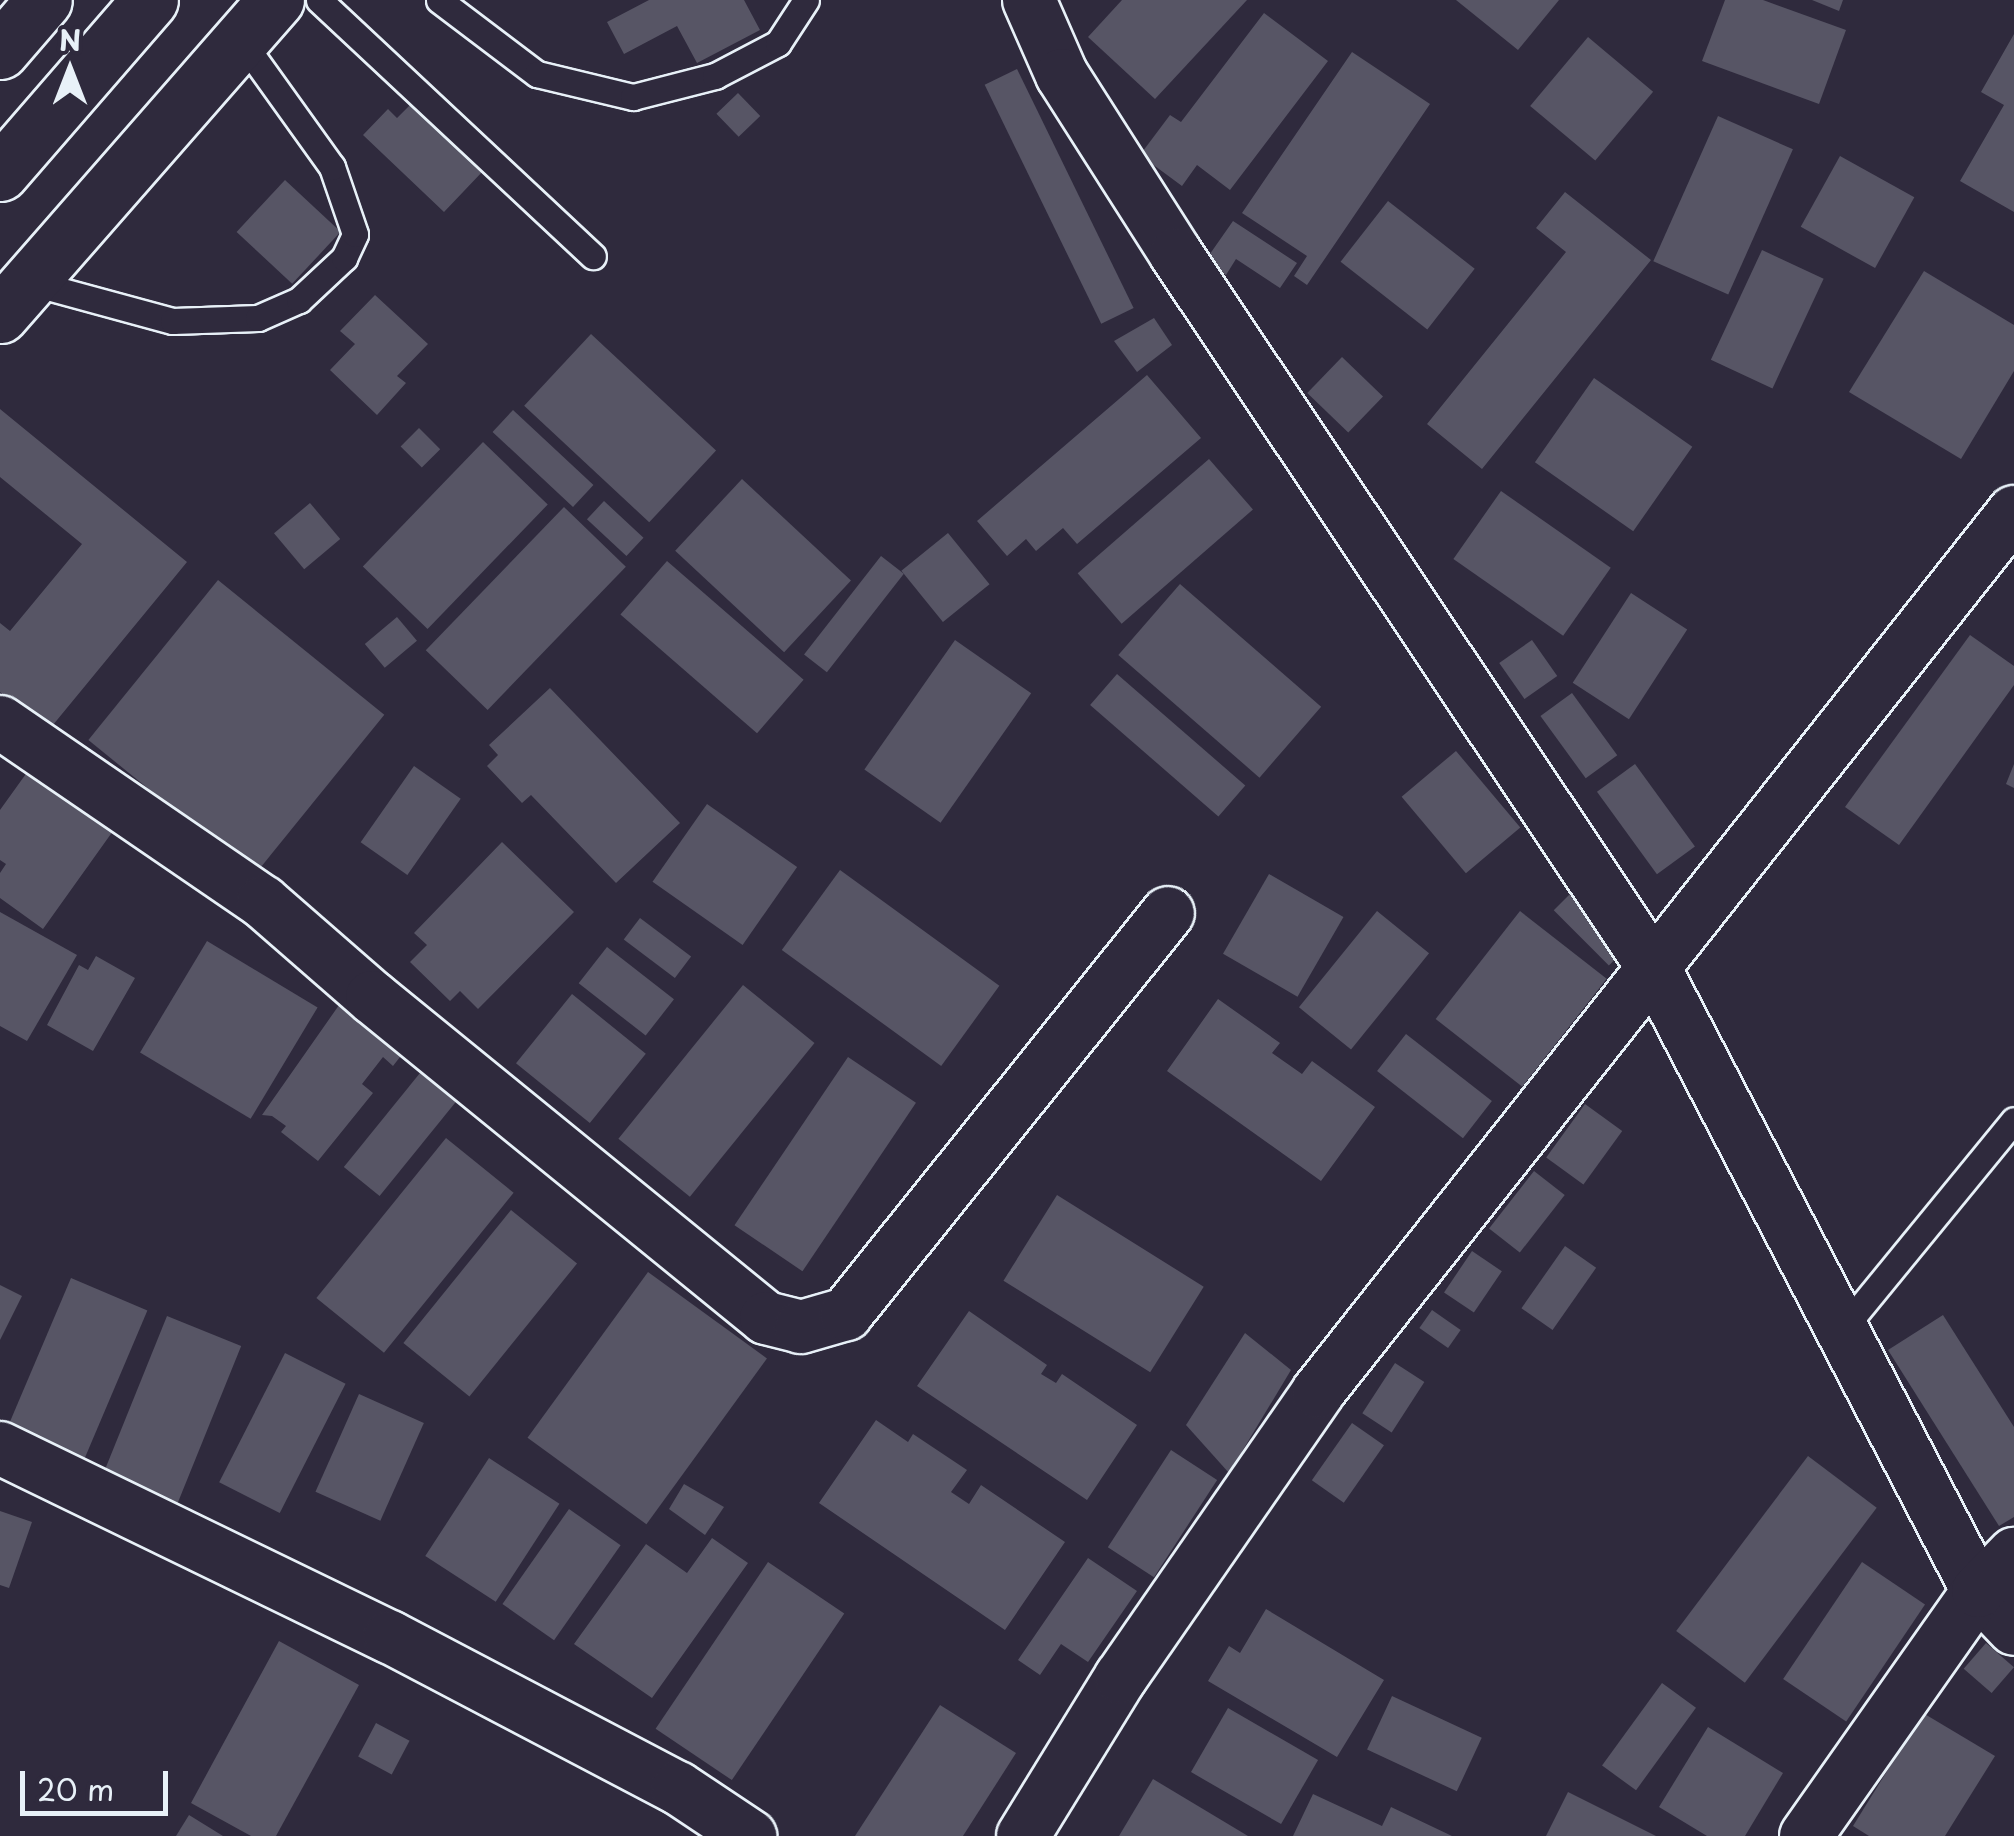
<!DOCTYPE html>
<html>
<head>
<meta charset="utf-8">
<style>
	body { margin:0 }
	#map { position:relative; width:2014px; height:1836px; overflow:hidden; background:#2f2a3d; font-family:"Playpen Sans",sans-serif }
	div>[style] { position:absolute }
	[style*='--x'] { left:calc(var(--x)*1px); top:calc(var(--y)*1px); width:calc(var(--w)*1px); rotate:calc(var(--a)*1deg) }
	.building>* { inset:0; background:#575565; transform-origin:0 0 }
	.roads { filter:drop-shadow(2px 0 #e8f1f8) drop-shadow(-2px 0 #e8f1f8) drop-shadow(0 2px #e8f1f8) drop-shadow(0 -2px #e8f1f8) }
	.service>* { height:25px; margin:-12.5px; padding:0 12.5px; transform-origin:12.5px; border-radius:12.5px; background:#2f2a3d }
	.minor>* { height:52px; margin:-26px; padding:0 26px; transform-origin:26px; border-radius:26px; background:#2f2a3d }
	.trunk>* { height:55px; margin:-27.5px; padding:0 27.5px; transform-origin:27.5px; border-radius:27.5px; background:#2f2a3d }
	span { translate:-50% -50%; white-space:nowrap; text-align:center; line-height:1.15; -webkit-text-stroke:8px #2f2a3d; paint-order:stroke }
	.north { position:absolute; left:20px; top:20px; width:100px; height:100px; -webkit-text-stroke:8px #2f2a3d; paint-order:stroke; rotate:0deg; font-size:28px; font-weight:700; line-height:40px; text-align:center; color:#e8f1f8 }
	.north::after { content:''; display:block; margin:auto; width:35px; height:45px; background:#e8f1f8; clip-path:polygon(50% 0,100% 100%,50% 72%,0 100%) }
	.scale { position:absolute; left:20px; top:1771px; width:148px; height:45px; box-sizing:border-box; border:5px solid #e8f1f8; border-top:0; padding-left:12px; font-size:30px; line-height:35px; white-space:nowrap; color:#e8f1f8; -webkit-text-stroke:8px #2f2a3d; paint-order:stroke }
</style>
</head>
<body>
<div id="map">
	<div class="building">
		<div style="clip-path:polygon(649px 0,744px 0,760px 30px,697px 63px,677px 26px,624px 54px,607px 22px)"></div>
		<div style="clip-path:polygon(1122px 0,1247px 0,1155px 99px,1088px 37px)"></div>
		<div style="clip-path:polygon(1456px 0,1559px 0,1518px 50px)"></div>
		<div style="clip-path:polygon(1725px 0,1763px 0,1846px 30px,1819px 104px,1702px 61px)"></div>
		<div style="clip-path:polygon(1812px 0,1843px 0,1839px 11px)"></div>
		<div style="clip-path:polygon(1264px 13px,1328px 61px,1230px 190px,1197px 165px,1182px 186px,1140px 155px,1170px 115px,1181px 122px)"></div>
		<div style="clip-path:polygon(2014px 34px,2014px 212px,1960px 181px,2004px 105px,1981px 92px)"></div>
		<div style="left:1588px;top:37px;width:85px;height:90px;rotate:40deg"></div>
		<div style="clip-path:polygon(1352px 52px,1430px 104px,1307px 285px,1294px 276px,1307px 256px,1242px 213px)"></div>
		<div style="left:1017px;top:69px;width:266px;height:36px;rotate:64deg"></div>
		<div style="left:738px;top:93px;width:32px;height:30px;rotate:46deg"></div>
		<div style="clip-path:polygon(411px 104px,483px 171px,444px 212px,363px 135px,388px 109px,397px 118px)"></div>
		<div style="left:1718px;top:116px;width:82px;height:159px;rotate:24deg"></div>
		<div style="left:1840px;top:156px;width:85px;height:81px;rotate:29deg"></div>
		<div style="left:285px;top:180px;width:76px;height:71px;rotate:43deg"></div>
		<div style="clip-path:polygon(1565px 192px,1651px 260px,1482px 469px,1427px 424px,1566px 252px,1536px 228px)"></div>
		<div style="left:1388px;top:201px;width:110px;height:77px;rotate:38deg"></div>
		<div style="clip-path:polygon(1233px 221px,1297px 263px,1280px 288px,1236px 259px,1226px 275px,1205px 261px)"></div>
		<div style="left:1762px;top:250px;width:68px;height:121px;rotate:25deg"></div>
		<div style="clip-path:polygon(1924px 271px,2014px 325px,2014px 371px,1961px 459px,1849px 392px)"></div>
		<div style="clip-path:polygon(375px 295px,428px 344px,397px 376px,406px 383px,377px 415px,330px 370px,355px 344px,340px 331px)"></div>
		<div style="clip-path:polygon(1154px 318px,1172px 345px,1137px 372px,1114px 341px)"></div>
		<div style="left:591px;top:334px;width:171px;height:98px;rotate:43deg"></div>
		<div style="left:1342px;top:357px;width:57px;height:50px;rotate:44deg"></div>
		<div style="clip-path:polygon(1147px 375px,1201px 438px,1077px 544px,1063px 528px,1036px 551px,1026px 539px,1007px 556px,977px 521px)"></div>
		<div style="left:1594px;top:378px;width:120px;height:103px;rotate:35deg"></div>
		<div style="clip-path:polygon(0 409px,187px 562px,48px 731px,0 692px,0 623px,10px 631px,82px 544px,0 477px)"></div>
		<div style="left:513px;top:410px;width:110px;height:30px;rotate:43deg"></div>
		<div style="left:419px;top:428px;width:30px;height:26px;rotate:45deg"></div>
		<div style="left:483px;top:442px;width:90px;height:173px;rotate:44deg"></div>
		<div style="left:1209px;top:459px;width:67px;height:174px;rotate:49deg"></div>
		<div style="left:742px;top:479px;width:149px;height:98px;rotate:43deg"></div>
		<div style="left:1501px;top:491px;width:134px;height:83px;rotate:35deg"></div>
		<div style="left:604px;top:501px;width:54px;height:25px;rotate:43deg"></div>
		<div style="left:310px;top:503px;width:47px;height:47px;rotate:50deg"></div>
		<div style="left:564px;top:507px;width:86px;height:199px;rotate:44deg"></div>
		<div style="left:948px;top:533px;width:66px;height:60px;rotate:51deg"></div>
		<div style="left:881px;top:556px;width:29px;height:125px;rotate:38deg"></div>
		<div style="left:667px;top:561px;width:181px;height:71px;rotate:41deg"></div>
		<div style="left:218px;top:580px;width:214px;height:206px;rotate:39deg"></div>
		<div style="left:1180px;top:584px;width:187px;height:94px;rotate:41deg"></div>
		<div style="left:1631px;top:593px;width:67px;height:107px;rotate:33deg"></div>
		<div style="left:397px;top:617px;width:31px;height:42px;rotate:50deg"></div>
		<div style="clip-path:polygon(1970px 635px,2014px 666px,2014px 685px,1899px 845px,1845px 807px)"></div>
		<div style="left:955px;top:640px;width:93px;height:158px;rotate:35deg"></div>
		<div style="left:1532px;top:640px;width:44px;height:40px;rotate:55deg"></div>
		<div style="left:1117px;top:674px;width:170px;height:41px;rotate:41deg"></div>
		<div style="clip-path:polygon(550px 688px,680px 823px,616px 883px,531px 795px,522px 803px,487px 766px,498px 755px,489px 745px)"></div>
		<div style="left:1572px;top:693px;width:77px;height:39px;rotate:54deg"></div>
		<div style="left:1456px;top:751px;width:100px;height:71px;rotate:50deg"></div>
		<div style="left:1635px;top:764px;width:102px;height:47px;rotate:54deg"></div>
		<div style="clip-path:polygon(2014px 764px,2014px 788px,2006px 784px)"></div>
		<div style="left:414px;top:766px;width:57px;height:93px;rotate:35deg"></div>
		<div style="clip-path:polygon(28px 771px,113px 831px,43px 929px,0 898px,0 873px,6px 864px,0 860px,0 810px)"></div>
		<div style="left:707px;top:804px;width:110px;height:95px;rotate:35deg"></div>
		<div style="clip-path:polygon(502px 842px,574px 912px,478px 1009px,460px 991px,450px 1001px,410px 962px,427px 945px,414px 933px)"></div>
		<div style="left:840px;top:870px;width:197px;height:99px;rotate:36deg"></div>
		<div style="left:1269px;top:874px;width:86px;height:92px;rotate:30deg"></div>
		<div style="left:1570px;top:894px;width:78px;height:23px;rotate:45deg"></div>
		<div style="left:1377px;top:911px;width:67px;height:124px;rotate:39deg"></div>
		<div style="left:1520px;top:911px;width:110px;height:137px;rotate:38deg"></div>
		<div style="clip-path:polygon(0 912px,77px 955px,27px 1041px,0 1026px)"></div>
		<div style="left:640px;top:918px;width:64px;height:27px;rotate:37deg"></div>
		<div style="left:207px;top:941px;width:129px;height:130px;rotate:31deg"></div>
		<div style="left:607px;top:947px;width:85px;height:46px;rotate:38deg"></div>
		<div style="clip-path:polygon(96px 956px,135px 978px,93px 1051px,47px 1025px,79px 965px,88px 970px)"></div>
		<div style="left:743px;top:985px;width:92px;height:198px;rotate:39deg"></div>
		<div style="left:572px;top:994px;width:95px;height:89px;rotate:39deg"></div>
		<div style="clip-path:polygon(344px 998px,407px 1048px,393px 1066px,383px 1057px,362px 1084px,373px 1093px,318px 1161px,281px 1132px,286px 1126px,272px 1116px,262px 1115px)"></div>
		<div style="clip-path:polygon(1218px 999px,1280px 1043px,1272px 1053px,1302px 1074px,1312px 1061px,1375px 1107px,1321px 1181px,1167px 1071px)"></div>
		<div style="left:1406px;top:1034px;width:109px;height:47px;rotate:38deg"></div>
		<div style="left:848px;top:1057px;width:82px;height:203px;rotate:34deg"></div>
		<div style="left:420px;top:1073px;width:46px;height:121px;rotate:39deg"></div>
		<div style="left:1585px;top:1104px;width:46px;height:66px;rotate:36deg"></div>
		<div style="left:446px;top:1138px;width:87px;height:206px;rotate:39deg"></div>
		<div style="left:1534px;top:1171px;width:39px;height:73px;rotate:38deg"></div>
		<div style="left:1057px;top:1195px;width:173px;height:101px;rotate:32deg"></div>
		<div style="left:511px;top:1210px;width:85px;height:171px;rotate:39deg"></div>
		<div style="left:1565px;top:1246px;width:38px;height:76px;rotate:35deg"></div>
		<div style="left:1472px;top:1251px;width:36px;height:50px;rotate:34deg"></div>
		<div style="left:648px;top:1272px;width:147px;height:205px;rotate:36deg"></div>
		<div style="left:71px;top:1278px;width:83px;height:163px;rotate:23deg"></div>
		<div style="clip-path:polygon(0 1285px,22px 1296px,0 1340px)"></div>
		<div style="left:1432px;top:1310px;width:35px;height:22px;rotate:35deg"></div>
		<div style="clip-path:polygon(969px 1311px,1047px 1365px,1041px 1374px,1056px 1383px,1062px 1374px,1137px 1425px,1087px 1500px,917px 1386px)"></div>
		<div style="clip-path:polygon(1943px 1315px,2014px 1427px,2014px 1517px,1999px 1526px,1888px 1350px)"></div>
		<div style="left:167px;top:1316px;width:80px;height:173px;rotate:22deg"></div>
		<div style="clip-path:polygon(1245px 1333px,1291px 1370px,1229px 1473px,1186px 1425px)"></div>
		<div style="left:285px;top:1353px;width:68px;height:145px;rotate:27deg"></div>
		<div style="left:1395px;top:1363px;width:35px;height:60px;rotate:33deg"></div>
		<div style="left:359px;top:1394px;width:71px;height:107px;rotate:24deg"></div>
		<div style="clip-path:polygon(876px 1420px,908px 1442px,913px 1434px,967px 1470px,951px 1492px,969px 1504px,981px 1485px,1065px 1542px,1005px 1630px,819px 1503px)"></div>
		<div style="left:1352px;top:1423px;width:39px;height:70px;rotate:35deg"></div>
		<div style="left:1171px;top:1450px;width:55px;height:116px;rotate:33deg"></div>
		<div style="left:1808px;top:1456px;width:86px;height:219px;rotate:37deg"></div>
		<div style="left:489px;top:1458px;width:84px;height:117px;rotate:33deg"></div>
		<div style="clip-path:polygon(684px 1484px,724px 1507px,705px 1535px,669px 1509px)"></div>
		<div style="left:569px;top:1509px;width:63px;height:116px;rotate:35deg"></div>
		<div style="clip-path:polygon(0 1511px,32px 1522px,9px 1588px,0 1585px)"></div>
		<div style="clip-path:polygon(712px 1538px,748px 1563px,652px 1698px,574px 1644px,646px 1544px,687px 1573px)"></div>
		<div style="clip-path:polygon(1088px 1558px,1137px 1591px,1088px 1662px,1061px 1644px,1040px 1675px,1018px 1660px)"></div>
		<div style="left:768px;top:1562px;width:92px;height:201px;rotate:34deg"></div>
		<div style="left:1862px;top:1562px;width:76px;height:141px;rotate:34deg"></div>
		<div style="clip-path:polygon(1266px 1609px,1384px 1680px,1337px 1757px,1208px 1681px,1229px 1646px,1240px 1653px)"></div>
		<div style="clip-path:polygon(279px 1641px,359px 1685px,276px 1836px,251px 1836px,191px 1803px)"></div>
		<div style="left:1986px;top:1643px;width:37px;height:34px;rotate:41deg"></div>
		<div style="left:1662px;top:1683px;width:42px;height:102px;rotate:36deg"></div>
		<div style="left:1392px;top:1696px;width:99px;height:59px;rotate:25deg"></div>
		<div style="clip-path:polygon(940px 1705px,1016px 1753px,963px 1836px,855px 1836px)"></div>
		<div style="left:1228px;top:1708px;width:104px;height:74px;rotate:30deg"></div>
		<div style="clip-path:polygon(1923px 1713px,1995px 1756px,1945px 1836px,1869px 1836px,1853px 1826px)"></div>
		<div style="left:376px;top:1723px;width:38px;height:38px;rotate:28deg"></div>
		<div style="clip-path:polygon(1708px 1727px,1783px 1773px,1745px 1836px,1707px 1836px,1659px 1807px)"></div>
		<div style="clip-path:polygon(1153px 1779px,1248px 1836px,1119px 1836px)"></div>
		<div style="clip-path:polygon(1568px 1792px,1656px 1836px,1546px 1836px)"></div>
		<div style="clip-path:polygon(1313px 1794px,1382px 1826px,1391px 1807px,1452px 1836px,1293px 1836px)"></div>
		<div style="clip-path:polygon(189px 1815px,223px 1836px,176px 1836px)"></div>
	</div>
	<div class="roads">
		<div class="service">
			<div style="--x:319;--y:0;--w:375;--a:43.1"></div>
			<div style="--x:439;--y:0;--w:123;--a:37.1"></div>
			<div style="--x:537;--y:74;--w:99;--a:13.5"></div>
			<div style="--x:633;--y:97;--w:85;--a:-14.4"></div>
			<div style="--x:715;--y:76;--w:71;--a:-27.6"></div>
			<div style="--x:778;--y:43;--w:51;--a:-56.9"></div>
			<div style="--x:29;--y:282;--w:149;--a:15.2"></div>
			<div style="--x:173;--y:321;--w:85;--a:-2"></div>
			<div style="--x:258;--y:318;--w:45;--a:-23.7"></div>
			<div style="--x:299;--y:300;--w:62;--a:-43"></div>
			<div style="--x:344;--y:258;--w:26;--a:-65"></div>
			<div style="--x:355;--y:234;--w:71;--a:-108.9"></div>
			<div style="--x:332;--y:167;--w:156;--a:-125.6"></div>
			<div style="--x:1842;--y:1330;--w:271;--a:-50.7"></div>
		</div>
		<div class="minor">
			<div style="--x:1029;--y:0;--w:82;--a:66.3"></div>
			<div style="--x:1062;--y:75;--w:212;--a:57.5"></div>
			<div style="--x:1176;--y:254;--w:861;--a:56.22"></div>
			<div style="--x:1655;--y:970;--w:700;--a:62.52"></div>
			<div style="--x:1978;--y:1591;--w:52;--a:46.5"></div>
			<div style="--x:0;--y:722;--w:319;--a:34.4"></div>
			<div style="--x:263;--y:902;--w:145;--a:41.1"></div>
			<div style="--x:372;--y:997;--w:508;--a:39.17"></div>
			<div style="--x:766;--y:1318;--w:36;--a:14"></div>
			<div style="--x:801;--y:1327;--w:47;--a:-16.1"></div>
			<div style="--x:846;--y:1314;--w:514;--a:-51.24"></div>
			<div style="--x:0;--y:1448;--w:433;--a:25.9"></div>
			<div style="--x:390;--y:1637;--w:325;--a:27.7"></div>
			<div style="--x:678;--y:1788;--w:87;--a:33.7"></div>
			<div style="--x:1023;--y:1836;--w:187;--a:-58.4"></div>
			<div style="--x:1121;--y:1677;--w:346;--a:-55.3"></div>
			<div style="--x:1318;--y:1392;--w:1122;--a:-51.66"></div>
			<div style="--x:1806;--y:1836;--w:299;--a:-54.9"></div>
			<div style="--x:1978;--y:1591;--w:52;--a:-45.8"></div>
		</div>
		<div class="trunk">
			<div style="--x:0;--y:51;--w:67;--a:-49.2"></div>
			<div style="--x:0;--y:173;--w:229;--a:-49.1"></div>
			<div style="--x:0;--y:315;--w:419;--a:-48.8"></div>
		</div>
	</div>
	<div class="north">N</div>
	<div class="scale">20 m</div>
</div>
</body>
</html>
